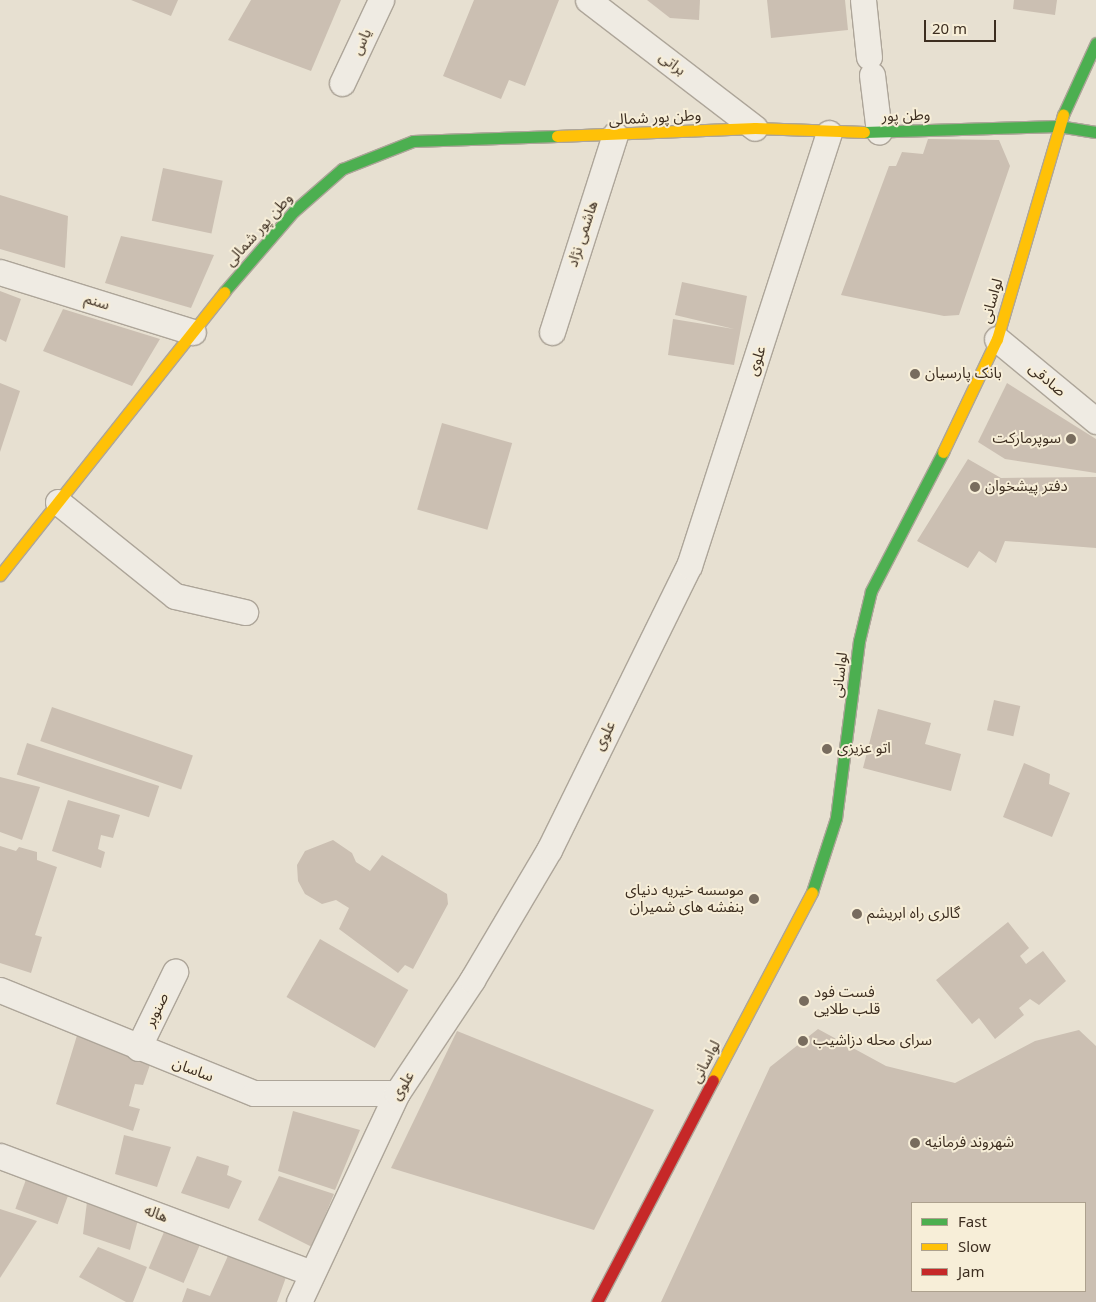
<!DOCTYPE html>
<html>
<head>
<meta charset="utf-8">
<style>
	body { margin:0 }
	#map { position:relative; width:1096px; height:1302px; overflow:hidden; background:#e7e0d1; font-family:Georgia,"Noto Sans Arabic",serif }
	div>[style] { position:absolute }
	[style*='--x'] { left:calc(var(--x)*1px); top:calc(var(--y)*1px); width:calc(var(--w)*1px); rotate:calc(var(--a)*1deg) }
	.building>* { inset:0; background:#cbbfb2; transform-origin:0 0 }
	.roads { filter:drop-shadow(1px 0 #ada599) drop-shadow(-1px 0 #ada599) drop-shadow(0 1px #ada599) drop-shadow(0 -1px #ada599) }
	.street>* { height:25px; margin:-12.5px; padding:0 12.5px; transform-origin:12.5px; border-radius:12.5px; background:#efebe3 }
	.fast>* { height:11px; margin:-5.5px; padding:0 5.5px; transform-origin:5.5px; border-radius:5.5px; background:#4caf50 }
	.slow>* { height:11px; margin:-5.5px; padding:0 5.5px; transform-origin:5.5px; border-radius:5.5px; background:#ffc107 }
	.jam>* { height:11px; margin:-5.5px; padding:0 5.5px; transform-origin:5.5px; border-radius:5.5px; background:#c62828 }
	.dots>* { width:14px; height:14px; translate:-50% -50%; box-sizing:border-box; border:2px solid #f7eed8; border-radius:50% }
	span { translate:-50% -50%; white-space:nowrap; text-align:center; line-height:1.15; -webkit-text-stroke:4px #f7eed8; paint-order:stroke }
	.street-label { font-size:15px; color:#3d2e20 }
	.poi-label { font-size:15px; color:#3d2e20 }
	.left { translate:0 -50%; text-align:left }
	.right { translate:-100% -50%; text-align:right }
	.legend { position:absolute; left:911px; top:1202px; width:175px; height:90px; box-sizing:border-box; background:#f7eed8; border:1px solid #ada18e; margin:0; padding:6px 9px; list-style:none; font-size:15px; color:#3d2e20 }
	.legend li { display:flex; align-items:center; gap:10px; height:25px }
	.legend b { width:25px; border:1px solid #ada18e }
	.scale { position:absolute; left:924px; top:20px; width:72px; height:22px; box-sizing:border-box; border:2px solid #3d2e20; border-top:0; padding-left:6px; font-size:15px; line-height:18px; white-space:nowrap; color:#3d2e20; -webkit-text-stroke:4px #f7eed8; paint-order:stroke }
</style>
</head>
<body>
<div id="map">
	<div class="building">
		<div style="clip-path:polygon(131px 0,178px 0,171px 16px)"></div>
		<div style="clip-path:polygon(251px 0,341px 0,311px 71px,228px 40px)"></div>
		<div style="clip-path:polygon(474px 0,559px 0,525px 86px,509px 80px,501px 99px,443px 76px)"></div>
		<div style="clip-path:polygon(647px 0,700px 0,699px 20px,670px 18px)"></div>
		<div style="clip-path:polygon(767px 0,845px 0,848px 30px,771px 38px)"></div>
		<div style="clip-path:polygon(1014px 0,1057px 0,1055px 15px,1013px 9px)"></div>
		<div style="clip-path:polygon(928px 139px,999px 140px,1010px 166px,959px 315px,944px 316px,841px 295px,889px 166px,896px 166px,902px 152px,923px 154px)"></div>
		<div style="left:163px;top:168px;width:61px;height:54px;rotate:12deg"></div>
		<div style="clip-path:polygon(0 195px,68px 216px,65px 268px,0 249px)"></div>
		<div style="clip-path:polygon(121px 236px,214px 255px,191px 308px,105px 283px)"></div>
		<div style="clip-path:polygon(682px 282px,747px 296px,734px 365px,668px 355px,673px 319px,734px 329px,675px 315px)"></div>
		<div style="clip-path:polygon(0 291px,21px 299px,6px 342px,0 339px)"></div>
		<div style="clip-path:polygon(63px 309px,160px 339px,132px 386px,43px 351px)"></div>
		<div style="clip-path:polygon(0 383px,20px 391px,0 452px)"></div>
		<div style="clip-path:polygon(1007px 383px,1096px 439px,1096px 473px,1005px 459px,978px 442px)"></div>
		<div style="left:442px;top:423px;width:73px;height:90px;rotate:16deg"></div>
		<div style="clip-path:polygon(968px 459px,1001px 478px,1096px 477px,1096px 548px,1005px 541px,996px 563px,979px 551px,968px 568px,917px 541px)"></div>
		<div style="left:994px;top:700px;width:27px;height:31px;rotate:13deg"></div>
		<div style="left:52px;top:707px;width:149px;height:36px;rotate:19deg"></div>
		<div style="clip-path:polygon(878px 709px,931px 723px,925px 744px,961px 754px,951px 791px,863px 768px)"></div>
		<div style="left:27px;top:743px;width:139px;height:33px;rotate:18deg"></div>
		<div style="clip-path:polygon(1024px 763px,1050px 774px,1049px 784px,1070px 793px,1052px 837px,1003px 817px)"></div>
		<div style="clip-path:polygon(0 777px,40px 787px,22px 840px,0 832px)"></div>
		<div style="clip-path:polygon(68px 800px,120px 815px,113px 838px,101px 835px,98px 849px,105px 852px,101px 868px,52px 851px)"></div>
		<div style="clip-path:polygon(333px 840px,352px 853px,356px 862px,370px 871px,382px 855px,447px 894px,448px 904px,413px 969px,405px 965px,398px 973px,339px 929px,349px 908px,336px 900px,322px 904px,305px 894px,298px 881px,297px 865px,305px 851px)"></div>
		<div style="clip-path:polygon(0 846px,16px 851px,19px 847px,37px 852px,37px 860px,57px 867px,35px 935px,42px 937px,31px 973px,0 963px)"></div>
		<div style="clip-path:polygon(1008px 922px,1029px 948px,1020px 956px,1026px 964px,1043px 951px,1066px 981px,1039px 1005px,1030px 999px,1019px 1008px,1024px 1015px,995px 1039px,979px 1018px,972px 1024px,936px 980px)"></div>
		<div style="left:320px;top:939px;width:102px;height:67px;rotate:30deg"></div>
		<div style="clip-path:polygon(79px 1029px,152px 1059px,143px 1085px,135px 1084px,129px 1106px,140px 1109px,133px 1131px,56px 1104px)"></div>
		<div style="clip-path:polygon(evenodd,818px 1029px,886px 1066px,955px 1083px,1035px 1041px,1079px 1030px,1096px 1046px,1096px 1302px,661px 1302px,770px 1067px,818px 1029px,912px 1203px,1085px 1203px,1085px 1291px,912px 1291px,912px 1203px)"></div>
		<div style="clip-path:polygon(457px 1031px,654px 1110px,594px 1230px,391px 1168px)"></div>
		<div style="clip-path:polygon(293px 1111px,360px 1130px,335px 1190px,278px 1171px)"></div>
		<div style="clip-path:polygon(124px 1135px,171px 1147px,157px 1187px,115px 1174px)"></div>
		<div style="clip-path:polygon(197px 1156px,229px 1166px,227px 1175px,242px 1181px,229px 1209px,181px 1193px)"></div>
		<div style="left:28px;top:1174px;width:45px;height:37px;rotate:20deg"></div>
		<div style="clip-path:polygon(279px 1176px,334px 1194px,312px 1247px,258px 1220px)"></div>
		<div style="clip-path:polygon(88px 1194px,139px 1216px,130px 1250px,83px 1234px)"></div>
		<div style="clip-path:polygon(0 1209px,37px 1221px,0 1278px)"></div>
		<div style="left:167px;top:1225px;width:38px;height:47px;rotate:23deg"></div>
		<div style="clip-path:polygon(98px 1247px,147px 1267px,133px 1302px,126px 1302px,79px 1277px)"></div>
		<div style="clip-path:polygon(231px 1249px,289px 1269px,277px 1302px,182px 1302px,187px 1288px,210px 1296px)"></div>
	</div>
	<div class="roads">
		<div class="street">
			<div style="--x:588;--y:0;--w:210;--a:37.5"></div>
			<div style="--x:863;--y:0;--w:57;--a:84"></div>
			<div style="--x:872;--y:75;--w:57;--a:83"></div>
			<div style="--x:342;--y:83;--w:92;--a:-64.8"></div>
			<div style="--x:0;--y:272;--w:202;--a:17.3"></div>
			<div style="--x:552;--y:332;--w:207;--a:-72.3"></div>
			<div style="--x:997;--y:339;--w:129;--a:39.6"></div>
			<div style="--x:58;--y:502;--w:150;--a:38.8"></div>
			<div style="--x:175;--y:596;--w:72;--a:12.9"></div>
			<div style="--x:0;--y:990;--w:274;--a:22.1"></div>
			<div style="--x:254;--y:1093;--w:143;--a:0"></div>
			<div style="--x:138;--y:1048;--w:85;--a:-64"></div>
			<div style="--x:0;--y:1156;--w:333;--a:20.6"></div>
			<div style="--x:299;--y:1302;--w:231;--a:-64.9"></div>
			<div style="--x:397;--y:1093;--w:136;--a:-56.4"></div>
			<div style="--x:472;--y:980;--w:151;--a:-59.4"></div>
			<div style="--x:549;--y:850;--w:317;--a:-63.8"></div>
			<div style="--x:689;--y:566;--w:455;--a:-72.1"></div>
		</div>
		<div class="fast">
			<div style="--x:1063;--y:115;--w:79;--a:-65.4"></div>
			<div style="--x:864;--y:132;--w:194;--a:-1.8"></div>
			<div style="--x:1058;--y:126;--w:38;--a:9"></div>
			<div style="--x:224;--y:292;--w:107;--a:-49.2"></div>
			<div style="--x:294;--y:211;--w:64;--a:-41.2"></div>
			<div style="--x:342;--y:169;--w:76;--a:-21.5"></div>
			<div style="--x:413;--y:141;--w:144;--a:-2"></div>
			<div style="--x:812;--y:892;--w:78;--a:-72"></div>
			<div style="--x:836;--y:818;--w:178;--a:-82.6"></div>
			<div style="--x:859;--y:641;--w:51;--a:-76.5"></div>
			<div style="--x:871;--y:591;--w:157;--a:-62.6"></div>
		</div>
		<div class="slow">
			<div style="--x:557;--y:136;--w:198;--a:-2.3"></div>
			<div style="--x:755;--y:128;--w:109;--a:2.1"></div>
			<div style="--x:943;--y:452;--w:125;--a:-64.5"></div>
			<div style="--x:997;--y:339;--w:234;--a:-73.6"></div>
			<div style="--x:0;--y:575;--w:361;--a:-51.6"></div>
			<div style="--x:713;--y:1080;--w:212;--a:-62.2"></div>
		</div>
		<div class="jam">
			<div style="--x:597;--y:1302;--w:250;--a:-62.4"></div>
		</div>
	</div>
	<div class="dots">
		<div style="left:915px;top:374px;background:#786c5e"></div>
		<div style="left:1071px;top:439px;background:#786c5e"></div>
		<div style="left:975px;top:487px;background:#786c5e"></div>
		<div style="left:827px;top:749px;background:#786c5e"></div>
		<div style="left:754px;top:899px;background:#786c5e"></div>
		<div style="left:857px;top:914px;background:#786c5e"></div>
		<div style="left:804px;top:1001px;background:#786c5e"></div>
		<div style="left:803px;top:1041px;background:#786c5e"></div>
		<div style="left:915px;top:1143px;background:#786c5e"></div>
	</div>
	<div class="street-label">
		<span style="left:362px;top:42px;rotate:-65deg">یاس</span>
		<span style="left:672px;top:64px;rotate:37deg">براتی</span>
		<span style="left:906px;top:116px;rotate:-2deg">وطن پور</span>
		<span style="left:655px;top:118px;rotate:-3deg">وطن پور شمالی</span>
		<span style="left:259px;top:230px;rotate:-48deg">وطن پور شمالی</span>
		<span style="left:583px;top:234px;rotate:-72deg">هاشمی نژاد</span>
		<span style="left:992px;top:301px;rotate:-74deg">لواسانی</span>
		<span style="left:97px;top:302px;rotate:17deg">سنم</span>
		<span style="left:757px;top:361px;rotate:-72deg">علوی</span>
		<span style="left:1047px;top:380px;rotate:40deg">صادقی</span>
		<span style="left:840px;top:675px;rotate:-83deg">لواسانی</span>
		<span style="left:605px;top:736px;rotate:-64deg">علوی</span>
		<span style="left:157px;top:1010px;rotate:-64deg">صنوبر</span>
		<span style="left:706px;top:1062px;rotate:-62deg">لواسانی</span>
		<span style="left:193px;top:1070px;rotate:21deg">ساسان</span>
		<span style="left:403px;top:1086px;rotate:-59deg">علوی</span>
		<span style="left:156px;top:1214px;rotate:21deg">هاله</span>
	</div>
	<div class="poi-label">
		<span class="left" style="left:925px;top:374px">بانک پارسیان</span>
		<span class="right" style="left:1061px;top:439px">سوپرمارکت</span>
		<span class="left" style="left:985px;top:487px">دفتر پیشخوان</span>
		<span class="left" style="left:837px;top:749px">اتو عزیزی</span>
		<span class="right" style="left:744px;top:899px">موسسه خیریه دنیای<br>بنفشه های شمیران</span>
		<span class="left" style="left:867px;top:914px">گالری راه ابریشم</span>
		<span class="left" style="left:814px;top:1001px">فست فود<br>قلب طلایی</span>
		<span class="left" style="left:813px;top:1041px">سرای محله دزاشیب</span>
		<span class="left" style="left:925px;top:1143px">شهروند فرمانیه</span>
	</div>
	<ul class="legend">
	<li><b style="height:6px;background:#4caf50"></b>Fast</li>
	<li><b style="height:6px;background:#ffc107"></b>Slow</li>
	<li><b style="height:6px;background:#c62828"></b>Jam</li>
	</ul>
	<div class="scale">20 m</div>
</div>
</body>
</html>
